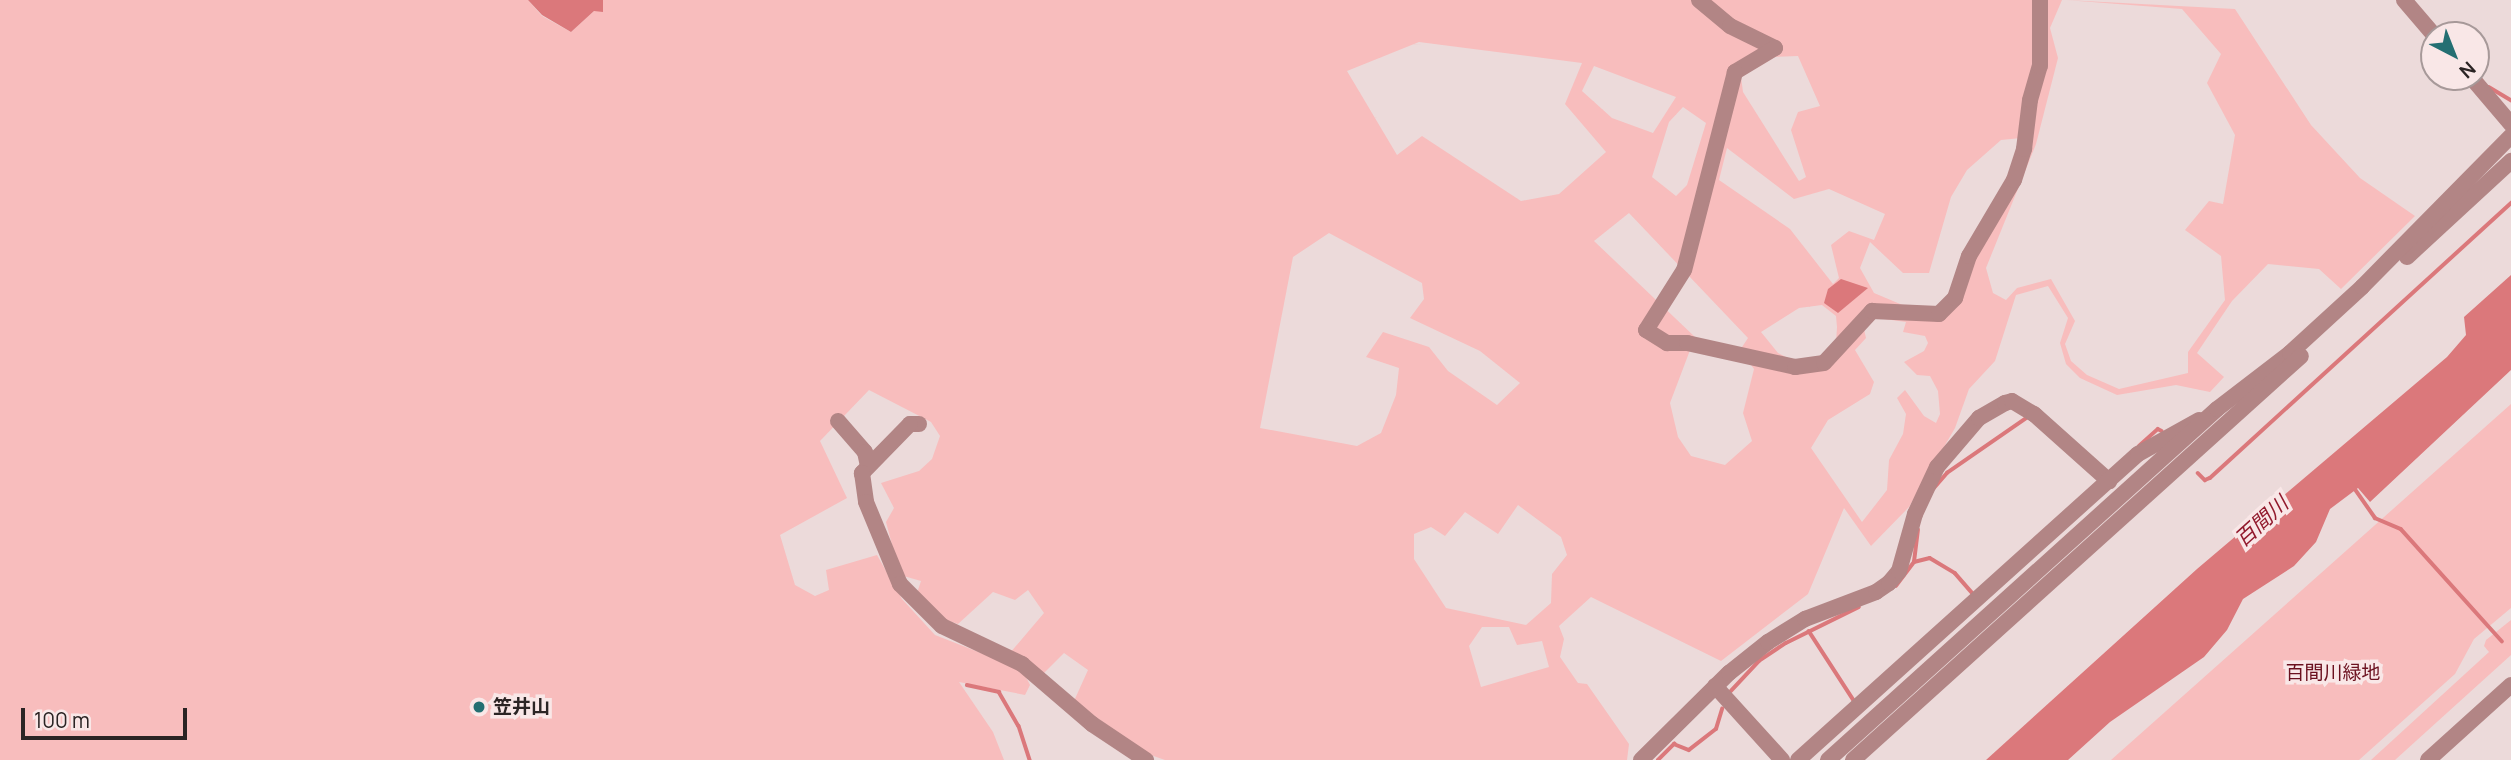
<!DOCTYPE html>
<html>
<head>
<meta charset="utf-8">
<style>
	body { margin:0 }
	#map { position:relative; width:2511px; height:760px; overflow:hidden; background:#ecdada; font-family:Manrope,"Noto Sans JP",sans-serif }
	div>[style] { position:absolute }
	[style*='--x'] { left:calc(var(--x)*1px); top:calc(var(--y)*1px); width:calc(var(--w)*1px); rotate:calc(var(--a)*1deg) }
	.green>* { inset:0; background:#f8bdbd }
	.water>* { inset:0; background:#db787b }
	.stream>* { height:3.5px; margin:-1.75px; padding:0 1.75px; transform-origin:1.75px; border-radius:1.75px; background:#db787b }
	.minor>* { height:16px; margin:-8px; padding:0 8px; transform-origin:8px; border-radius:8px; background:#b28585 }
	.dots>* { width:19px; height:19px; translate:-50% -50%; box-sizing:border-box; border:4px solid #f9e7e7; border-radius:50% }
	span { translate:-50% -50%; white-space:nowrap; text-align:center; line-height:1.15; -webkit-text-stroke:7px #f9e7e7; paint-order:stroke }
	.park-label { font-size:19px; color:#6b111f }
	.poi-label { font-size:19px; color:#2b2424; font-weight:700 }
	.left { translate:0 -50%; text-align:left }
	.water-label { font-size:21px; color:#921a2d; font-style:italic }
	.north { position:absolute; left:2420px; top:21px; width:70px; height:70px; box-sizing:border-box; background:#f9e7e7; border:2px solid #a79999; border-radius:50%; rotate:138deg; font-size:19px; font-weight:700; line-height:28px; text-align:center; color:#2b2424 }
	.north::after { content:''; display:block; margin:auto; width:24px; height:32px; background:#246f72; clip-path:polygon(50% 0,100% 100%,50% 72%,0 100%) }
	.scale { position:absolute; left:21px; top:708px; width:166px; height:32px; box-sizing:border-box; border:4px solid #2b2424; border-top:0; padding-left:9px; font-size:21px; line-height:24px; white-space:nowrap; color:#2b2424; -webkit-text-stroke:5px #f9e7e7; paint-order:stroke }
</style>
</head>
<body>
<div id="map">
	<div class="green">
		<div style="clip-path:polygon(evenodd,0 0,528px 0,542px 16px,571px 32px,594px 11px,603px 11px,603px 0,2062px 0,2050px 28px,2058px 58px,2036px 144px,1986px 268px,1993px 293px,2006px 300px,2017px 288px,2051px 279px,2075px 321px,2065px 344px,2071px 361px,2087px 375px,2119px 389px,2188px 373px,2188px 352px,2225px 300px,2221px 256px,2185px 230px,2209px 201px,2223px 204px,2235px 135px,2207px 83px,2221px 54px,2182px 9px,2066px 0,2235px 9px,2311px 125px,2360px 178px,2415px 216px,2341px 289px,2319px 269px,2268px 264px,2232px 301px,2197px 353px,2224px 377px,2210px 392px,2176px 385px,2117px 395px,2080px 378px,2066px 364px,2060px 343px,2068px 318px,2048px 286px,2016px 295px,1995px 361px,1969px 389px,1955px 428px,1909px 507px,1871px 546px,1844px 508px,1808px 594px,1721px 661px,1591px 597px,1559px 626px,1564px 639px,1560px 657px,1578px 683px,1587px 684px,1629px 744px,1627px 760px,1165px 760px,1145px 753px,1074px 701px,1088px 670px,1064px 653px,1043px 674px,1010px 653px,1044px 613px,1028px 590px,1015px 600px,993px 592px,958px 624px,946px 620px,916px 596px,921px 581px,900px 575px,886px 522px,894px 508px,881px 483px,919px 471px,932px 459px,940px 436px,931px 422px,869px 390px,820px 441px,847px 498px,780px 535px,795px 585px,815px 596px,829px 590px,826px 570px,877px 555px,902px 599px,935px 635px,1022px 669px,1030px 685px,1025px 695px,959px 682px,993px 732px,1004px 760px,0 760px,0 0,1419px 42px,1582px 63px,1565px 104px,1606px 152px,1559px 194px,1521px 201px,1422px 136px,1397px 155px,1347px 71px,1419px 42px,0 0,1798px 56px,1820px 106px,1798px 112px,1791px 130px,1806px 177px,1799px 181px,1743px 92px,1741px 77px,1775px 57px,1798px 56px,0 0,1594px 66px,1676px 97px,1653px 133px,1612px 118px,1582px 91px,1594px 66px,0 0,1683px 107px,1706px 123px,1687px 185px,1676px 196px,1652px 177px,1669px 122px,1683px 107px,0 0,2021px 138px,2002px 192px,1940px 311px,1912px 309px,1874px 293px,1860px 268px,1870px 242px,1903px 273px,1929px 273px,1951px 197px,1967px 170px,2001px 140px,2021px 138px,0 0,1727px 148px,1794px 199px,1829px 189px,1885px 214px,1874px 240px,1849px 231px,1831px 245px,1839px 278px,1833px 284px,1790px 229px,1719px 180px,1727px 148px,0 0,1629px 213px,1748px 338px,1740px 350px,1754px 369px,1743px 413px,1752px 441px,1725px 465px,1691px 456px,1678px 437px,1670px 403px,1695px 337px,1594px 241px,1629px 213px,0 0,1329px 233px,1422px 283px,1424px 299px,1410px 318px,1480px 351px,1520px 383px,1497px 405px,1448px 371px,1429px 347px,1383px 332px,1366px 357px,1399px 368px,1396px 395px,1381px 433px,1357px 446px,1260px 428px,1293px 257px,1329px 233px,0 0,1822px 305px,1836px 316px,1837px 327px,1836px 343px,1818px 360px,1792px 360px,1778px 353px,1761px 332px,1799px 308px,1822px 305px,0 0,1877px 318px,1906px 322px,1903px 332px,1925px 336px,1928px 343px,1924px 351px,1904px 362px,1917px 375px,1930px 376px,1938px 391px,1940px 414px,1936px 423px,1924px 416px,1905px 390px,1897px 398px,1906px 414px,1903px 434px,1889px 460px,1887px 490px,1862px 522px,1811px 448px,1828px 420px,1870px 394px,1874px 382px,1855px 350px,1866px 338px,1863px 325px,1877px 318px,0 0,1518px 505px,1561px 537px,1567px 555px,1552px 574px,1551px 603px,1526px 625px,1446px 608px,1414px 559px,1414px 534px,1431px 527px,1445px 536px,1465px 512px,1498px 534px,1518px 505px,0 0,1482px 627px,1509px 627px,1517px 645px,1542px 641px,1549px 667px,1481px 687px,1469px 646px,1482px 627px)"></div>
		<div style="clip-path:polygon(2511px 404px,2511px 608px,2474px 639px,2455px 674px,2359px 760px,2111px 760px)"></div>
		<div style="clip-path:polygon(2511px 620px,2511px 655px,2395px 760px,2371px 760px,2489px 652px,2484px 646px,2486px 640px)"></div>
	</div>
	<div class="water">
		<div style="clip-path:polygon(528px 0,603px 0,603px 12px,594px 11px,571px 32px,542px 15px)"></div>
		<div style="clip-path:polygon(2511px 275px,2511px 370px,2370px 502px,2358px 488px,2330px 509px,2316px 542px,2294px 566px,2243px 599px,2227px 630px,2204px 657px,2110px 722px,2068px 760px,1986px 760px,2197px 569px,2447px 357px,2466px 335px,2464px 317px)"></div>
		<div style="clip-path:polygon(1841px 279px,1868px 288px,1838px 313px,1824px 303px,1828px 289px)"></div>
	</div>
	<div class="stream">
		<div style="--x:2489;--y:87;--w:26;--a:31"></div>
		<div style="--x:2139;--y:446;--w:25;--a:-42"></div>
		<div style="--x:2158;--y:429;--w:4;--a:27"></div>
		<div style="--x:2198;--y:473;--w:10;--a:45"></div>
		<div style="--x:2205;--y:480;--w:5;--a:-22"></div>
		<div style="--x:2210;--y:478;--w:408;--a:-42.4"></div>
		<div style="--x:2353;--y:486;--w:39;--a:55"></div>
		<div style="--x:2375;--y:518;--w:28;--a:23"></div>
		<div style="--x:2401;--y:529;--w:151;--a:48"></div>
		<div style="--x:1934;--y:488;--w:20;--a:-49"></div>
		<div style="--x:1947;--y:473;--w:98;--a:-34.7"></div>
		<div style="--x:1914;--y:562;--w:16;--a:-14"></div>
		<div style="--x:1930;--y:558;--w:29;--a:31"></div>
		<div style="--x:1955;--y:573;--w:29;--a:49"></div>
		<div style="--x:1896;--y:586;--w:30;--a:-53"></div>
		<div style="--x:1914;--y:562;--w:32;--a:-83"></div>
		<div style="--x:1809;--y:631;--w:85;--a:57.1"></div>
		<div style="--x:967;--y:685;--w:33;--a:12"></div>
		<div style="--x:999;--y:692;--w:39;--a:60"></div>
		<div style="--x:1019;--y:726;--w:36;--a:72"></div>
		<div style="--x:1731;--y:691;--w:41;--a:-47"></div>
		<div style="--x:1759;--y:661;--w:32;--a:-34"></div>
		<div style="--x:1786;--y:643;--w:81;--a:-26.3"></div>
		<div style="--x:1658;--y:760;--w:23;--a:-45"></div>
		<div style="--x:1674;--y:744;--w:16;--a:22"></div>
		<div style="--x:1689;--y:750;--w:34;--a:-38"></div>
		<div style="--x:1716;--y:729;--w:21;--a:-73"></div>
	</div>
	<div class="minor">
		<div style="--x:1699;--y:0;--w:40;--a:40"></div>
		<div style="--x:1730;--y:26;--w:50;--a:26.1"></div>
		<div style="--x:1775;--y:48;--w:47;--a:149"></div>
		<div style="--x:1735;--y:72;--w:204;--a:104.4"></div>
		<div style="--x:1684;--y:270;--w:71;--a:122.3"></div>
		<div style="--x:1646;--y:330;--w:25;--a:32"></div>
		<div style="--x:1667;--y:343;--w:20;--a:0"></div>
		<div style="--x:1687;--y:343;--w:111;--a:12.5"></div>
		<div style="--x:1795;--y:367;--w:29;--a:-8"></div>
		<div style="--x:1824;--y:363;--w:71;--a:-47.3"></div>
		<div style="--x:1872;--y:311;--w:67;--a:2.6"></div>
		<div style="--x:1939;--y:314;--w:23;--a:-45"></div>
		<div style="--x:1955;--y:298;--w:44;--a:-71.6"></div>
		<div style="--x:1969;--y:256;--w:88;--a:-59.4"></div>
		<div style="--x:2014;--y:180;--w:33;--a:-72"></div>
		<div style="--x:2024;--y:149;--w:49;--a:-83"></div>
		<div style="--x:2030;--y:100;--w:35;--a:-74"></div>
		<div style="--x:2040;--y:66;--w:66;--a:-90"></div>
		<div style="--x:2404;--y:0;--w:46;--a:49.4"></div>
		<div style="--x:2471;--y:77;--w:62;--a:49.6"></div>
		<div style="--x:2407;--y:257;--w:142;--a:-42.7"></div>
		<div style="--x:838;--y:421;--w:41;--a:48.9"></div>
		<div style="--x:865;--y:452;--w:14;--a:78"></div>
		<div style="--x:919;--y:424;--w:9;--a:180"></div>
		<div style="--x:910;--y:424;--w:69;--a:134.4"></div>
		<div style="--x:862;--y:473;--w:29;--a:82"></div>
		<div style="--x:866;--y:502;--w:89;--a:67.5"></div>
		<div style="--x:900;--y:584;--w:59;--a:45"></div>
		<div style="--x:942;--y:626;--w:89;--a:25.4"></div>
		<div style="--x:1022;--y:664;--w:92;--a:40.6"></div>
		<div style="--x:1092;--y:724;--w:65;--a:33.7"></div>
		<div style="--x:1715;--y:686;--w:100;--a:47.8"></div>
		<div style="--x:1641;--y:760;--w:124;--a:-44.7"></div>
		<div style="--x:1729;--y:673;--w:50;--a:-38.5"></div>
		<div style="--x:1768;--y:642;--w:44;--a:-31.9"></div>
		<div style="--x:1805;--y:619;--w:76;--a:-20.8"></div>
		<div style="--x:1876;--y:592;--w:16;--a:-35"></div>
		<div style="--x:1889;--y:583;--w:16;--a:-50"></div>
		<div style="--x:1899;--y:571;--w:59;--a:-74.3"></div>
		<div style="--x:1915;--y:514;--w:52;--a:-64.9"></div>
		<div style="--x:1937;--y:467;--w:65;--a:-49.4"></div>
		<div style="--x:1979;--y:418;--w:30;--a:-30"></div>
		<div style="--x:2005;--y:403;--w:7;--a:-16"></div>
		<div style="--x:2012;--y:401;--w:26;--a:31"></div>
		<div style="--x:2034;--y:414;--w:101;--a:41.8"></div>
		<div style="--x:1798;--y:760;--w:457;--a:-42"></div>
		<div style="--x:2138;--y:454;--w:70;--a:-29.1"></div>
		<div style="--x:1828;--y:760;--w:524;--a:-42.06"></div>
		<div style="--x:2217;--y:409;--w:92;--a:-37.5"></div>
		<div style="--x:2290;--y:353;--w:98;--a:-42.5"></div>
		<div style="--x:2362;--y:287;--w:212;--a:-45.4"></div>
		<div style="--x:1853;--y:760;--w:603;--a:-42.04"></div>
		<div style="--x:2428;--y:760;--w:112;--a:-42.1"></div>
	</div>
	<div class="dots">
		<div style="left:479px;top:707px;background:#246f72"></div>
	</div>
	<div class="park-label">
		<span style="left:2333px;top:673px">百間川緑地</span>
	</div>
	<div class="poi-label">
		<span class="left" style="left:493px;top:707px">笠井山</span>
	</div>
	<div class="water-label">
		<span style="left:2261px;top:521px;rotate:-42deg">百間川</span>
	</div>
	<div class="north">N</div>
	<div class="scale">100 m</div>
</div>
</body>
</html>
